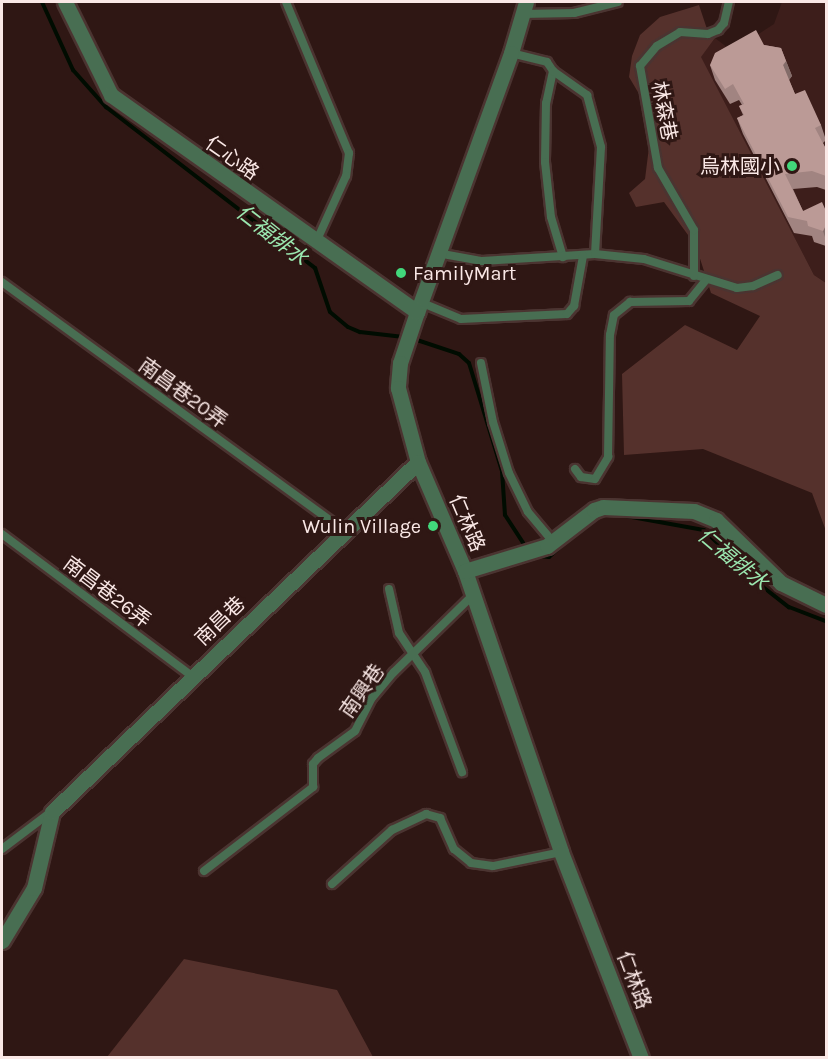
<!DOCTYPE html>
<html>
<head>
<meta charset="utf-8">
<style>
	body { margin:0 }
	#map { position:relative; width:828px; height:1059px; overflow:hidden; background:#2f1714; font-family:Karla,"Noto Sans TC",sans-serif }
	div>[style] { position:absolute }
	[style*='--x'] { left:calc(var(--x)*1px); top:calc(var(--y)*1px); width:calc(var(--w)*1px); rotate:calc(var(--a)*1deg) }
	.built>* { inset:0; background:#3d1e1b }
	.green>* { inset:0; background:#55312c }
	.stream>* { height:4px; margin:-2px; padding:0 2px; transform-origin:2px; border-radius:2px; background:#000c01 }
	.roads { filter:drop-shadow(2px 0 #4b3431) drop-shadow(-2px 0 #4b3431) drop-shadow(0 2px #4b3431) drop-shadow(0 -2px #4b3431) }
	.service>* { height:8px; margin:-4px; padding:0 4px; transform-origin:4px; border-radius:4px; background:#486e52 }
	.minor>* { height:15px; margin:-7.5px; padding:0 7.5px; transform-origin:7.5px; border-radius:7.5px; background:#486e52 }
	.tertiary>* { height:15px; margin:-7.5px; padding:0 7.5px; transform-origin:7.5px; border-radius:7.5px; background:#486e52 }
	.wall>* { inset:0; background:#a18481 }
	.shaded-wall>* { inset:0; background:#836c69 }
	.building>* { inset:0; background:#bb9a96 }
	.dots>* { width:16px; height:16px; translate:-50% -50%; box-sizing:border-box; border:3px solid #2f1714; border-radius:50% }
	span { translate:-50% -50%; white-space:nowrap; text-align:center; line-height:1.15; -webkit-text-stroke:6px #2f1714; paint-order:stroke }
	.street-label { font-size:20px; color:#fae8e6 }
	.poi-label { font-size:20px; color:#fae8e6 }
	.right { translate:-100% -50%; text-align:right }
	.left { translate:0 -50%; text-align:left }
	.water-label { font-size:21px; color:#9be8b0; font-style:italic }
	.frame { position:absolute; inset:0; border:3px solid #fae8e6; pointer-events:none }
</style>
</head>
<body>
<div id="map">
	<div class="built">
		<div style="clip-path:polygon(782px 2px,826px 2px,826px 283px,814px 275px,700px 57px,715px 38px,732px 51px,774px 24px)"></div>
	</div>
	<div class="green">
		<div style="clip-path:polygon(699px 5px,708px 32px,715px 38px,701px 57px,814px 275px,826px 283px,826px 531px,812px 493px,703px 449px,624px 455px,622px 374px,685px 325px,737px 350px,760px 316px,711px 293px,696px 246px,664px 202px,636px 207px,629px 193px,645px 179px,650px 139px,648px 109px,629px 77px,632px 56px,640px 35px,660px 17px)"></div>
		<div style="clip-path:polygon(184px 959px,337px 990px,373px 1057px,107px 1057px)"></div>
	</div>
	<div class="stream">
		<div style="--x:42;--y:2;--w:75;--a:65.5"></div>
		<div style="--x:73;--y:70;--w:50;--a:48.3"></div>
		<div style="--x:106;--y:107;--w:264;--a:37.6"></div>
		<div style="--x:315;--y:268;--w:46;--a:71.2"></div>
		<div style="--x:330;--y:312;--w:23;--a:40"></div>
		<div style="--x:348;--y:327;--w:13;--a:23"></div>
		<div style="--x:360;--y:332;--w:44;--a:6.5"></div>
		<div style="--x:411;--y:338;--w:51;--a:18.4"></div>
		<div style="--x:459;--y:354;--w:13;--a:42"></div>
		<div style="--x:469;--y:363;--w:113;--a:73"></div>
		<div style="--x:502;--y:471;--w:44;--a:86.1"></div>
		<div style="--x:505;--y:515;--w:33;--a:57"></div>
		<div style="--x:615;--y:514;--w:90;--a:10.2"></div>
		<div style="--x:704;--y:530;--w:82;--a:44"></div>
		<div style="--x:763;--y:587;--w:33;--a:38"></div>
		<div style="--x:789;--y:607;--w:40;--a:21"></div>
		<div style="--x:540;--y:556;--w:9;--a:6"></div>
		<div style="--x:549;--y:557;--w:39;--a:-42"></div>
	</div>
	<div class="roads">
		<div class="service">
			<div style="--x:286;--y:2;--w:164;--a:67.4"></div>
			<div style="--x:349;--y:153;--w:23;--a:97"></div>
			<div style="--x:346;--y:176;--w:72;--a:114.4"></div>
			<div style="--x:522;--y:14;--w:52;--a:-1.1"></div>
			<div style="--x:574;--y:13;--w:45;--a:-14"></div>
			<div style="--x:511;--y:53;--w:37;--a:14"></div>
			<div style="--x:547;--y:62;--w:11;--a:56"></div>
			<div style="--x:553;--y:71;--w:33;--a:102"></div>
			<div style="--x:546;--y:103;--w:59;--a:91"></div>
			<div style="--x:545;--y:162;--w:55;--a:83.8"></div>
			<div style="--x:551;--y:217;--w:42;--a:73.3"></div>
			<div style="--x:553;--y:71;--w:42;--a:35.2"></div>
			<div style="--x:587;--y:95;--w:54;--a:74.9"></div>
			<div style="--x:601;--y:147;--w:107;--a:93.2"></div>
			<div style="--x:437;--y:253;--w:46;--a:10.1"></div>
			<div style="--x:482;--y:261;--w:113;--a:-3.5"></div>
			<div style="--x:595;--y:254;--w:49;--a:5.8"></div>
			<div style="--x:644;--y:259;--w:97;--a:17.3"></div>
			<div style="--x:737;--y:288;--w:16;--a:-7"></div>
			<div style="--x:753;--y:286;--w:27;--a:-24"></div>
			<div style="--x:694;--y:276;--w:46;--a:-90"></div>
			<div style="--x:694;--y:230;--w:72;--a:-120.1"></div>
			<div style="--x:658;--y:168;--w:104;--a:-100"></div>
			<div style="--x:640;--y:66;--w:26;--a:-50"></div>
			<div style="--x:657;--y:46;--w:27;--a:-31"></div>
			<div style="--x:680;--y:32;--w:28;--a:4"></div>
			<div style="--x:708;--y:34;--w:11;--a:-22"></div>
			<div style="--x:718;--y:30;--w:9;--a:-49"></div>
			<div style="--x:724;--y:23;--w:22;--a:-77"></div>
			<div style="--x:2;--y:282;--w:424;--a:36"></div>
			<div style="--x:420;--y:302;--w:44;--a:22.5"></div>
			<div style="--x:461;--y:319;--w:106;--a:-2.7"></div>
			<div style="--x:567;--y:314;--w:11;--a:-49"></div>
			<div style="--x:574;--y:306;--w:51;--a:-79.8"></div>
			<div style="--x:481;--y:363;--w:60;--a:78.5"></div>
			<div style="--x:493;--y:422;--w:53;--a:72.6"></div>
			<div style="--x:509;--y:473;--w:43;--a:64"></div>
			<div style="--x:528;--y:512;--w:39;--a:50"></div>
			<div style="--x:575;--y:469;--w:10;--a:53"></div>
			<div style="--x:581;--y:477;--w:14;--a:8"></div>
			<div style="--x:595;--y:479;--w:26;--a:-59"></div>
			<div style="--x:608;--y:457;--w:122;--a:-89.1"></div>
			<div style="--x:610;--y:335;--w:20;--a:-79"></div>
			<div style="--x:614;--y:315;--w:21;--a:-39"></div>
			<div style="--x:630;--y:302;--w:59;--a:-1"></div>
			<div style="--x:689;--y:301;--w:27;--a:-51"></div>
			<div style="--x:2;--y:534;--w:239;--a:36.8"></div>
			<div style="--x:389;--y:589;--w:45;--a:77.2"></div>
			<div style="--x:399;--y:633;--w:47;--a:56.3"></div>
			<div style="--x:425;--y:672;--w:107;--a:69.7"></div>
			<div style="--x:2;--y:849;--w:61;--a:-37.1"></div>
			<div style="--x:204;--y:871;--w:138;--a:-37.6"></div>
			<div style="--x:313;--y:787;--w:23;--a:-90"></div>
			<div style="--x:313;--y:764;--w:8;--a:-50"></div>
			<div style="--x:318;--y:758;--w:46;--a:-36.1"></div>
			<div style="--x:355;--y:731;--w:37;--a:-63"></div>
			<div style="--x:372;--y:698;--w:34;--a:-50"></div>
			<div style="--x:394;--y:672;--w:109;--a:-44.3"></div>
			<div style="--x:332;--y:884;--w:81;--a:-42"></div>
			<div style="--x:392;--y:830;--w:38;--a:-25"></div>
			<div style="--x:426;--y:814;--w:15;--a:16"></div>
			<div style="--x:440;--y:818;--w:34;--a:66"></div>
			<div style="--x:454;--y:849;--w:22;--a:39"></div>
			<div style="--x:471;--y:863;--w:22;--a:8"></div>
			<div style="--x:493;--y:866;--w:69;--a:-11.6"></div>
		</div>
		<div class="minor">
			<div style="--x:526;--y:2;--w:53;--a:106.4"></div>
			<div style="--x:511;--y:53;--w:276;--a:109.9"></div>
			<div style="--x:417;--y:312;--w:54;--a:108.4"></div>
			<div style="--x:400;--y:363;--w:25;--a:95"></div>
			<div style="--x:398;--y:388;--w:77;--a:74.9"></div>
			<div style="--x:418;--y:462;--w:119;--a:66.7"></div>
			<div style="--x:465;--y:571;--w:297;--a:71.1"></div>
			<div style="--x:561;--y:852;--w:221;--a:68.8"></div>
			<div style="--x:465;--y:571;--w:86;--a:-17"></div>
			<div style="--x:547;--y:546;--w:59;--a:-37.5"></div>
			<div style="--x:594;--y:510;--w:9;--a:-18"></div>
			<div style="--x:603;--y:507;--w:91;--a:2.5"></div>
			<div style="--x:694;--y:511;--w:24;--a:22"></div>
			<div style="--x:716;--y:520;--w:91;--a:44.1"></div>
			<div style="--x:781;--y:583;--w:50;--a:26.1"></div>
			<div style="--x:2;--y:941;--w:62;--a:-58.9"></div>
			<div style="--x:34;--y:888;--w:78;--a:-76.7"></div>
			<div style="--x:52;--y:812;--w:506;--a:-43.72"></div>
		</div>
		<div class="tertiary">
			<div style="--x:65;--y:2;--w:104;--a:63.7"></div>
			<div style="--x:111;--y:95;--w:375;--a:35.3"></div>
		</div>
	</div>
	<div class="wall">
		<div style="clip-path:polygon(764px 45px,781px 48px,792px 76px,789px 80px,795px 94px,821px 125px,826px 140px,823px 143px,826px 149px,826px 190px,817px 187px,793px 189px,803px 211px,826px 211px,826px 246px,814px 242px,812px 236px,794px 233px,743px 134px,737px 118px,743px 115px,739px 106px,742px 105px,739px 100px,730px 104px,715px 80px,710px 65px)"></div>
	</div>
	<div class="shaded-wall">
		<div style="clip-path:polygon(786px 61px,792px 76px,788px 81px,783px 65px)"></div>
		<div style="clip-path:polygon(826px 225px,826px 240px,823px 231px)"></div>
	</div>
	<div class="building">
		<div style="clip-path:polygon(756px 30px,764px 45px,781px 48px,786px 61px,783px 65px,795px 94px,805px 90px,821px 125px,815px 128px,826px 149px,826px 176px,812px 171px,785px 174px,803px 211px,822px 202px,826px 211px,826px 225px,823px 231px,808px 226px,807px 221px,788px 217px,737px 118px,744px 115px,739px 106px,744px 104px,733px 84px,725px 89px,710px 65px,715px 53px)"></div>
	</div>
	<div class="dots">
		<div style="left:792px;top:166px;background:#42d77b"></div>
		<div style="left:401px;top:273px;background:#42d77b"></div>
		<div style="left:433px;top:526px;background:#42d77b"></div>
	</div>
	<div class="street-label">
		<span style="left:664px;top:111px;rotate:79deg">林森巷</span>
		<span style="left:232px;top:158px;rotate:35deg">仁心路</span>
		<span style="left:183px;top:393px;rotate:36deg">南昌巷20弄</span>
		<span style="left:467px;top:523px;rotate:67deg">仁林路</span>
		<span style="left:107px;top:592px;rotate:37deg">南昌巷26弄</span>
		<span style="left:220px;top:621px;rotate:-44deg">南昌巷</span>
		<span style="left:362px;top:691px;rotate:-55deg">南興巷</span>
		<span style="left:634px;top:980px;rotate:69deg">仁林路</span>
	</div>
	<div class="poi-label">
		<span class="right" style="left:780px;top:166px">烏林國小</span>
		<span class="left" style="left:413px;top:273px">FamilyMart</span>
		<span class="right" style="left:421px;top:526px">Wulin Village</span>
	</div>
	<div class="water-label">
		<span style="left:272px;top:235px;rotate:38deg">仁福排水</span>
		<span style="left:733px;top:559px;rotate:40deg">仁福排水</span>
	</div>
	<div class="frame"></div>
</div>
</body>
</html>
